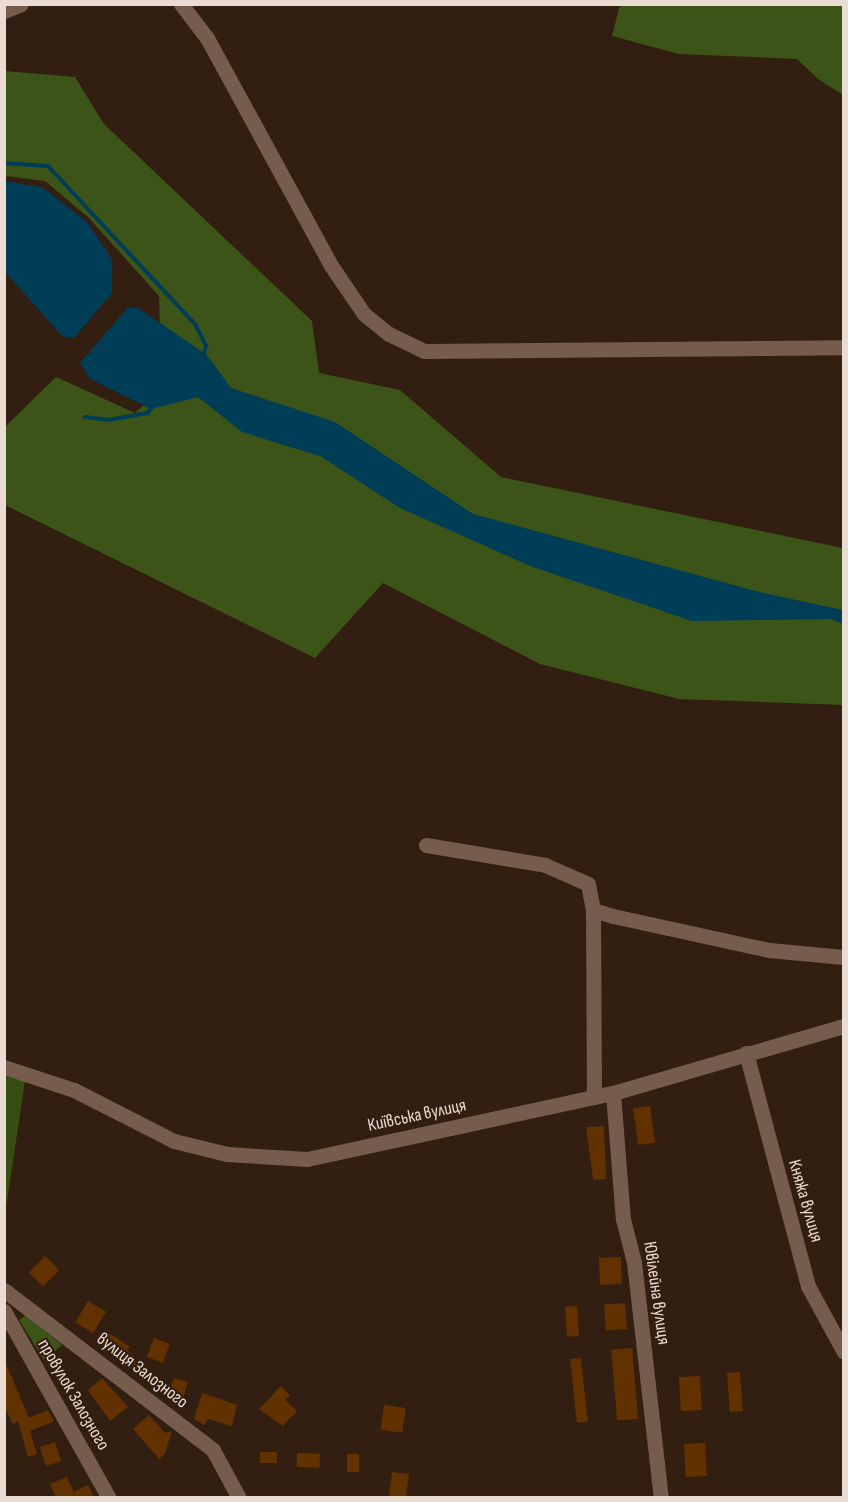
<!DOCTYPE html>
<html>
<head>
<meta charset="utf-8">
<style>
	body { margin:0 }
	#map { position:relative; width:848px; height:1502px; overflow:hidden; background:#331e12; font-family:"Sofia Sans Condensed",sans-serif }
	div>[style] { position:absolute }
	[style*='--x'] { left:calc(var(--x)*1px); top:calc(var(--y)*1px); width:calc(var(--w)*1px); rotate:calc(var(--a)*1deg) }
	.green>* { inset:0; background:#374e11 }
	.forest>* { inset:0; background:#3c5417 }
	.water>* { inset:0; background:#003d56 }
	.stream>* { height:4px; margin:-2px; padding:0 2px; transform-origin:2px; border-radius:2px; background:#003d56 }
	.building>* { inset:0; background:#623100; transform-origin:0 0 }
	.minor>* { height:15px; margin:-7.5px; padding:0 7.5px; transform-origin:7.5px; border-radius:7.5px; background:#755c4c }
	span { translate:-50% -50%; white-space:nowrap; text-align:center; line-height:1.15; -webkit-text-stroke:4.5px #331e12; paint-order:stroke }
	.street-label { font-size:18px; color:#eadbd3 }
	.frame { position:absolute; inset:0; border:6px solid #eadbd3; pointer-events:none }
</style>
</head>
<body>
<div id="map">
	<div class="green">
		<div style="clip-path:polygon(5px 1076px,25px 1081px,5px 1214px)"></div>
	</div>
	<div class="forest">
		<div style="clip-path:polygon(620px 5px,843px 5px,843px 95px,818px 79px,797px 59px,679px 54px,612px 36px)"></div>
		<div style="clip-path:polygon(5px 71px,75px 77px,104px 124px,312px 321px,319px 373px,400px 390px,501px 477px,843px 548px,843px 705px,679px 699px,540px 664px,383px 583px,315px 658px,5px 505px,5px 427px,56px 377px,135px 413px,162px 388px,159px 296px,89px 218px,45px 181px,5px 176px)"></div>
		<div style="clip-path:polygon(26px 1315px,62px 1345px,44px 1360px,19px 1320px)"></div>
	</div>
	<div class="water">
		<div style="clip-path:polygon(4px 181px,42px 187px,87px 222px,112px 259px,112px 293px,74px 338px,63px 337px,5px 272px)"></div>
		<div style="clip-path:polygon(128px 307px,138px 308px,207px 355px,231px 388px,335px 422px,473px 514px,759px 592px,843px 610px,843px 624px,831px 619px,692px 621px,530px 566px,400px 508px,320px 456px,242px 432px,198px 397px,151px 409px,90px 379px,80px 363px)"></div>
	</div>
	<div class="stream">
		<div style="--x:4;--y:163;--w:44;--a:3.9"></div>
		<div style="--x:48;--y:166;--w:216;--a:47.1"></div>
		<div style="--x:195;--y:324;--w:25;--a:63"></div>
		<div style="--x:206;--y:346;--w:11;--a:105"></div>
		<div style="--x:85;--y:417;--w:23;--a:7"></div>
		<div style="--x:108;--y:420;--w:40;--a:-10"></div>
		<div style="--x:147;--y:413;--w:8;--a:-45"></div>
	</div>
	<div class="building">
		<div style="left:650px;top:1106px;width:37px;height:17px;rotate:82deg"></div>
		<div style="clip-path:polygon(604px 1126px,606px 1179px,593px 1180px,586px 1127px)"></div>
		<div style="left:45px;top:1256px;width:20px;height:23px;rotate:45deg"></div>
		<div style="left:621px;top:1257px;width:27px;height:22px;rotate:88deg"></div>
		<div style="left:88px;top:1301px;width:21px;height:25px;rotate:31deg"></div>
		<div style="left:625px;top:1303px;width:26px;height:21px;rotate:86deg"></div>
		<div style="left:577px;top:1306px;width:30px;height:12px;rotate:86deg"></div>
		<div style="clip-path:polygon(105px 1330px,130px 1347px,127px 1350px,134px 1357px,131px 1361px,99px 1340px)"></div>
		<div style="left:154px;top:1338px;width:17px;height:20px;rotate:21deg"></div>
		<div style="left:632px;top:1348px;width:71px;height:21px;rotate:85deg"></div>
		<div style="left:581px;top:1358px;width:64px;height:11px;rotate:84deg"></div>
		<div style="clip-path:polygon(4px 1359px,29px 1418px,48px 1410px,54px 1421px,30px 1431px,37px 1454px,28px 1457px,18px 1421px,13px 1424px,4px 1406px)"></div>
		<div style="clip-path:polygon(137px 1359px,170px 1390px,174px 1378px,188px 1382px,182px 1401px,161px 1394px,131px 1366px)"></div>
		<div style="left:740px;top:1372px;width:39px;height:13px;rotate:86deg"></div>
		<div style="left:700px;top:1376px;width:34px;height:21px;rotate:87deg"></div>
		<div style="clip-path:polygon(102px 1378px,128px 1407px,110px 1421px,88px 1390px)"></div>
		<div style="clip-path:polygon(281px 1386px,290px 1395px,285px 1400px,297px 1411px,283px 1426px,259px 1409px)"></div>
		<div style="clip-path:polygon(202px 1393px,237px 1405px,232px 1426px,208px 1419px,204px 1425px,194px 1419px)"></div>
		<div style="left:384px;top:1405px;width:22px;height:25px;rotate:8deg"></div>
		<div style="clip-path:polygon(149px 1415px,165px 1433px,172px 1431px,165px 1453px,159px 1459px,133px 1429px)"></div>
		<div style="left:55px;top:1442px;width:20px;height:16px;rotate:72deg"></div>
		<div style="left:705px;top:1443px;width:33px;height:21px;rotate:87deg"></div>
		<div style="left:260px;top:1452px;width:17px;height:11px"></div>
		<div style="left:297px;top:1453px;width:23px;height:14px;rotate:2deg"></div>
		<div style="left:347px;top:1454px;width:12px;height:18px"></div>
		<div style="left:392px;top:1472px;width:17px;height:25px;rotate:7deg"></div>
		<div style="clip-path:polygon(67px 1477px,74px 1492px,88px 1485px,94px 1497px,56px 1497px,50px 1484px)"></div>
	</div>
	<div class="minor">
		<div style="--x:181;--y:4;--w:43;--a:52.6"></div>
		<div style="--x:207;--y:38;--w:257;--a:61.4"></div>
		<div style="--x:330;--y:264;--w:60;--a:55.8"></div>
		<div style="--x:364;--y:314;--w:32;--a:39"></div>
		<div style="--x:389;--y:334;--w:39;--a:26"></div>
		<div style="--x:424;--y:351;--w:420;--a:-0.5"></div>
		<div style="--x:4;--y:11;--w:18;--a:-22"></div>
		<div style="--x:426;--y:845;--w:121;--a:9.5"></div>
		<div style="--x:545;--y:865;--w:47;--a:23.8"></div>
		<div style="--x:588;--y:884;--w:26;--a:79"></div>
		<div style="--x:593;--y:910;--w:21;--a:17"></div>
		<div style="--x:613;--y:916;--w:160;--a:12.3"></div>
		<div style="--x:769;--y:950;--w:75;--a:5.3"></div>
		<div style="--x:593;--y:910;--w:187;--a:89.7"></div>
		<div style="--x:746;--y:1053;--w:241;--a:75.1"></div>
		<div style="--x:808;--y:1286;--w:75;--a:61.4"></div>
		<div style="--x:4;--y:1067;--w:74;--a:18.2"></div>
		<div style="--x:74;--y:1090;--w:112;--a:27"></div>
		<div style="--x:174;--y:1141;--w:55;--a:13.8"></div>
		<div style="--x:227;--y:1154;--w:80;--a:3.6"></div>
		<div style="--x:307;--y:1159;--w:313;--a:-12.2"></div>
		<div style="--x:613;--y:1093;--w:241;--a:-16.2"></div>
		<div style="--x:613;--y:1093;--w:126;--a:85.5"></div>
		<div style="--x:623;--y:1219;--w:44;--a:75.7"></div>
		<div style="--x:634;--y:1262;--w:238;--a:83.5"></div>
		<div style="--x:4;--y:1290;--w:263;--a:37.4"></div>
		<div style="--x:213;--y:1450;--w:55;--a:61.6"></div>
		<div style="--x:4;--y:1311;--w:214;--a:60.7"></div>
	</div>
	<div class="street-label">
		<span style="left:417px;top:1116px;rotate:-12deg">Київська вулиця</span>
		<span style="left:805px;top:1201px;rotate:74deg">Княжа вулиця</span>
		<span style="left:656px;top:1293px;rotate:82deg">Ювілейна вулиця</span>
		<span style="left:142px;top:1371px;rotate:38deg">вулиця Залозного</span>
		<span style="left:73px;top:1395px;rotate:60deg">провулок Залозного</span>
	</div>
	<div class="frame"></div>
</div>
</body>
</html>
